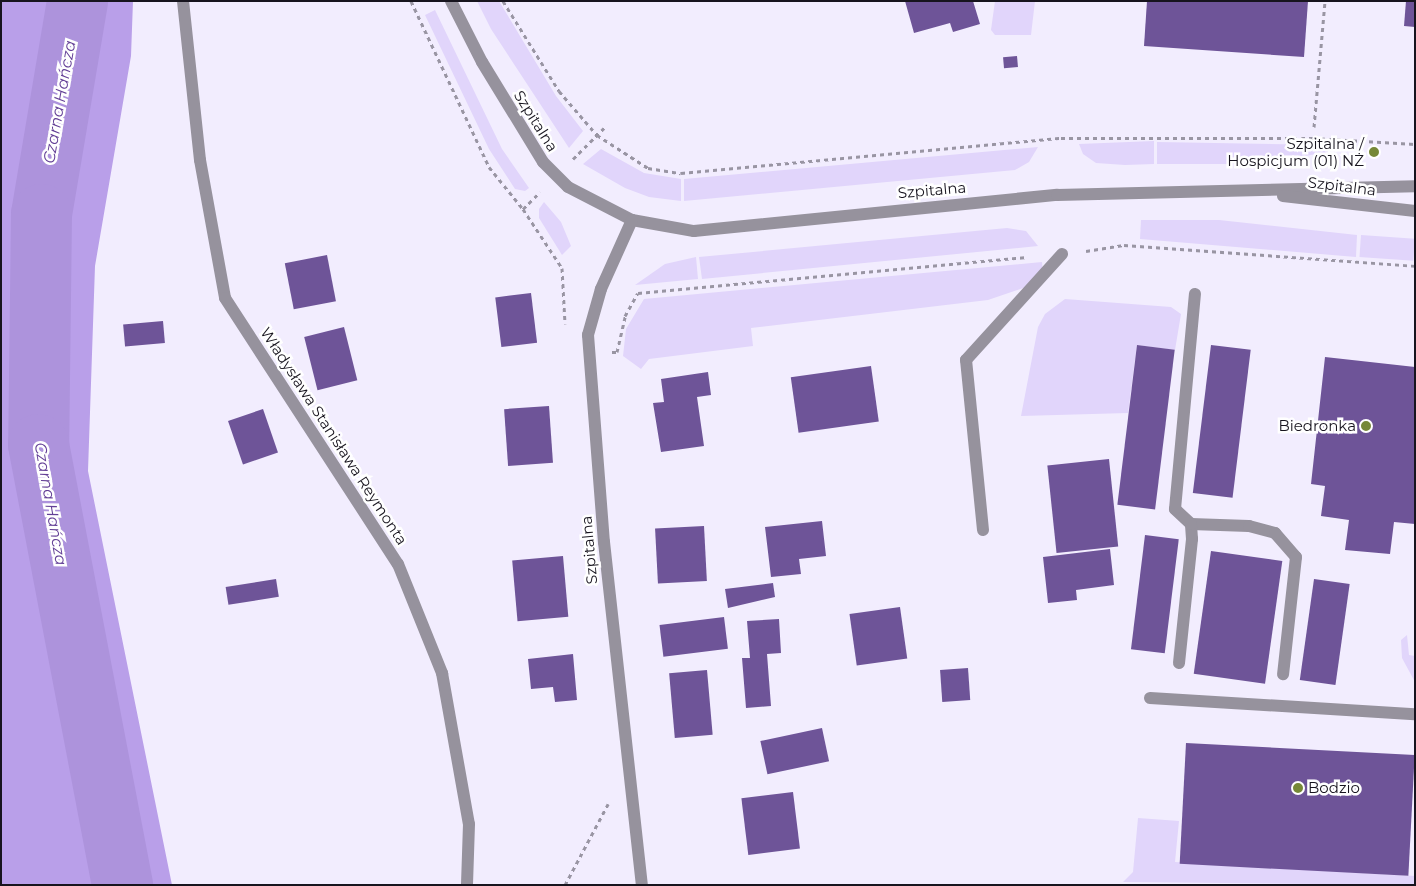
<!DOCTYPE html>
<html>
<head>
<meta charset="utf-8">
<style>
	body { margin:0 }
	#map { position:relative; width:1416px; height:886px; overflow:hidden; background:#f2edfe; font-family:Montserrat,sans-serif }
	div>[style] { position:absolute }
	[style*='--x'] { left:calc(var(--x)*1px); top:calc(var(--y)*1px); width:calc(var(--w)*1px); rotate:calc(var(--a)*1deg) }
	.green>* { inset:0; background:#e1d5fb; transform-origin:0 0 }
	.forest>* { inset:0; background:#b99fe9 }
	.river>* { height:61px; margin:-30.5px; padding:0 30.5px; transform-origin:30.5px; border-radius:30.5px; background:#ad93dc }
	.building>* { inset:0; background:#6e5498; transform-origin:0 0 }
	.path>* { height:3px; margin-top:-1.5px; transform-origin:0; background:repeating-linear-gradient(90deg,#9995a3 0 4px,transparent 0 8px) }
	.minor>* { height:12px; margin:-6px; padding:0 6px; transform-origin:6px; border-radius:6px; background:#96929d }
	.dots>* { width:14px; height:14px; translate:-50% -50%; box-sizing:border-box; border:2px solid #fff; border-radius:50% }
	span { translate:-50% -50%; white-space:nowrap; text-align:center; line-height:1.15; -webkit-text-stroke:5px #fff; paint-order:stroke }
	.street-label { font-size:15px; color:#17141e }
	.poi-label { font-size:15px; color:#17141e }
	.right { translate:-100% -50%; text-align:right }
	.left { translate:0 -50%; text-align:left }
	.water-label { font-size:16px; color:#633f96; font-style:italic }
	.frame { position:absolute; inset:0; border:2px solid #17141e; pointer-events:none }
</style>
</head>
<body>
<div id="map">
	<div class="green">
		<div style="clip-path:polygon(477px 1px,499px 1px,556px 96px,583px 131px,569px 148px,491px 29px)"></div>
		<div style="clip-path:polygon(995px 1px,1035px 1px,1031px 35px,995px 35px,991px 30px)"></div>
		<div style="clip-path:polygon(435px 10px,502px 149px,529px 188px,525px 191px,515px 189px,489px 149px,425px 15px)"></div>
		<div style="clip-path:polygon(1154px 141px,1154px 164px,1125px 165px,1096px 163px,1083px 154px,1079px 144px)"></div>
		<div style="clip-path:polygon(1157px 142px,1324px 145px,1328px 148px,1328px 152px,1259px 164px,1157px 164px)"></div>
		<div style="clip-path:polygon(1038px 147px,1029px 162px,1015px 170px,684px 201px,684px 179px)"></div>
		<div style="clip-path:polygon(601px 149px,644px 173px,681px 179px,681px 201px,649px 197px,625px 188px,583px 164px)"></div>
		<div style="clip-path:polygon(544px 202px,561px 222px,571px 246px,562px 255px,539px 218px,539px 209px)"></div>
		<div style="clip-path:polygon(1141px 220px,1219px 220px,1357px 235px,1356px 257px,1140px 239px)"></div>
		<div style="clip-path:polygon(1007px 228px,1026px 231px,1038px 246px,702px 279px,699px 257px)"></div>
		<div style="left:1361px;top:235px;width:54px;height:22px;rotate:4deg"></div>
		<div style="clip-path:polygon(696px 257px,698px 279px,635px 285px,665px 264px)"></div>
		<div style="clip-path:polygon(1042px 262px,1043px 273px,1029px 286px,988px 300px,751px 328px,753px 346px,649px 359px,641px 369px,623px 356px,626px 329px,644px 299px)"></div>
		<div style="clip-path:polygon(1065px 299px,1171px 307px,1181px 314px,1175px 350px,1137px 345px,1128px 413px,1021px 416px,1038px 327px,1045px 314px)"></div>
		<div style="clip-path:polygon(1407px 635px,1409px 655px,1415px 656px,1415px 682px,1402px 658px,1401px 640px)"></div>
		<div style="clip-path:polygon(1138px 818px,1179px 821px,1175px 862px,1415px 876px,1415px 885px,1123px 882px,1133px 872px)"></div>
	</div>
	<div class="forest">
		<div style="clip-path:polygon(1px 1px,133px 1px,131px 56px,95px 266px,88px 471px,172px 885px,1px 885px)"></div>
	</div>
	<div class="river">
		<div style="--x:77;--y:1;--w:216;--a:99.6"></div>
		<div style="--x:41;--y:214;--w:230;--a:90.7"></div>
		<div style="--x:38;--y:444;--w:449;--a:79.2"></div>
	</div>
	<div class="building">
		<div style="clip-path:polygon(905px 1px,973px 1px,980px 24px,953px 32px,950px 23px,914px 33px)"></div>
		<div style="clip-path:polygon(1147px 1px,1308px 1px,1304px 57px,1144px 46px)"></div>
		<div style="clip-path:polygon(1406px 1px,1415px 1px,1415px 27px,1404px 26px)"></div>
		<div style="left:1017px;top:56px;width:11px;height:14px;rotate:85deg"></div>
		<div style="left:327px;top:255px;width:47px;height:43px;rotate:79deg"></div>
		<div style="left:531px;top:293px;width:50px;height:36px;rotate:83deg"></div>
		<div style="left:163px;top:321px;width:22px;height:40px;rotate:85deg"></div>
		<div style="left:344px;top:327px;width:55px;height:41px;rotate:76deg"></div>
		<div style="left:1137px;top:345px;width:38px;height:161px;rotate:7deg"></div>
		<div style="left:1211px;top:345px;width:40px;height:149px;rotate:7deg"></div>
		<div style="clip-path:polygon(1325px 357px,1415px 367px,1415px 524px,1394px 522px,1390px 554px,1345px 550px,1349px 520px,1321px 516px,1325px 486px,1311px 484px)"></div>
		<div style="left:871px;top:366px;width:56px;height:81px;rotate:82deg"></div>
		<div style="clip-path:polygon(708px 372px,711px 395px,697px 397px,704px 446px,661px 452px,653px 403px,664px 402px,661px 379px)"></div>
		<div style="left:549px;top:406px;width:57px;height:45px;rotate:86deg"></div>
		<div style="left:263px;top:409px;width:46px;height:37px;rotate:71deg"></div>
		<div style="left:1109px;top:459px;width:88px;height:62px;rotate:84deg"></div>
		<div style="clip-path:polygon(822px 521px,826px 556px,799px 559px,801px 574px,771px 577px,765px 527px)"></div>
		<div style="left:704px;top:526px;width:55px;height:49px;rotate:87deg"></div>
		<div style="left:1145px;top:535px;width:34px;height:115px;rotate:7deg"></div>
		<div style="clip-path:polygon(1110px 549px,1114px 585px,1076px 590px,1077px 600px,1048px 603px,1043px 557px)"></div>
		<div style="left:1211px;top:551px;width:72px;height:124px;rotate:8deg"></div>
		<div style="left:563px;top:556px;width:61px;height:51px;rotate:85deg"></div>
		<div style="left:276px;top:579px;width:18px;height:51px;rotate:81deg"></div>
		<div style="left:1314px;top:579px;width:36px;height:102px;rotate:8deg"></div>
		<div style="clip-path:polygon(773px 583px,775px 597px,728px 608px,725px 589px)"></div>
		<div style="left:900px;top:607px;width:52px;height:51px;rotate:82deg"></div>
		<div style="left:724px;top:617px;width:32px;height:65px;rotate:83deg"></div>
		<div style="clip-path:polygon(779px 619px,781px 653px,767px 654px,771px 706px,746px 708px,742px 658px,750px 658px,747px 621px)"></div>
		<div style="clip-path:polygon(573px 654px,577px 700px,555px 702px,553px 687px,531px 689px,528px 659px)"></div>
		<div style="left:968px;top:668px;width:32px;height:28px;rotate:86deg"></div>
		<div style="left:707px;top:670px;width:65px;height:38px;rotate:85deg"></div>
		<div style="left:822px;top:728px;width:34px;height:63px;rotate:78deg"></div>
		<div style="left:1186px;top:743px;width:229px;height:121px;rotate:3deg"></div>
		<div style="left:793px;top:792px;width:57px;height:52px;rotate:83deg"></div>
	</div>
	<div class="path">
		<div style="--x:411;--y:1;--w:183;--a:64.8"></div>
		<div style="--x:489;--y:167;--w:54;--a:51"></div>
		<div style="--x:523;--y:209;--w:24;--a:-45"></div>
		<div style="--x:503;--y:1;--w:106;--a:58.1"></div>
		<div style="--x:559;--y:91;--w:58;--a:49.2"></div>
		<div style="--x:597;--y:135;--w:61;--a:32.9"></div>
		<div style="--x:648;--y:168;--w:33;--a:9"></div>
		<div style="--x:681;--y:173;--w:382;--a:-5.3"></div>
		<div style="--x:1061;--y:138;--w:252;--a:0"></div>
		<div style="--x:1313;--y:138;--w:102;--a:3.4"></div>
		<div style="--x:1314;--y:127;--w:126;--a:-85"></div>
		<div style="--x:573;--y:159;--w:44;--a:-45"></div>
		<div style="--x:523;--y:209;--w:71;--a:56.5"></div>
		<div style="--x:562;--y:268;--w:56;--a:86.9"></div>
		<div style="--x:1086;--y:251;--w:38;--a:-9"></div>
		<div style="--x:1124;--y:245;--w:292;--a:4.1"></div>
		<div style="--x:612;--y:352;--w:5;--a:0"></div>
		<div style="--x:617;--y:352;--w:37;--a:-77"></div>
		<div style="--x:625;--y:316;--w:26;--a:-61"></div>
		<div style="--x:638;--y:293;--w:391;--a:-5.3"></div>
		<div style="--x:565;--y:885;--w:92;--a:-62"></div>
	</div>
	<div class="minor">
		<div style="--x:183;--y:1;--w:160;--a:83.9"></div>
		<div style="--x:200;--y:160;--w:140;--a:79.7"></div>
		<div style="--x:225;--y:298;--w:317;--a:57"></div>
		<div style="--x:398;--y:564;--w:118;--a:68"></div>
		<div style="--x:442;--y:673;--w:153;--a:79.9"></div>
		<div style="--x:469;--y:824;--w:61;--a:91.9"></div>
		<div style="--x:451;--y:1;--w:68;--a:63.1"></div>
		<div style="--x:482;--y:62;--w:117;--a:58.6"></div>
		<div style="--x:543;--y:162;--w:35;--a:45"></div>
		<div style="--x:568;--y:187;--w:72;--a:27.3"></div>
		<div style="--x:632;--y:220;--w:63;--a:10.1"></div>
		<div style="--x:694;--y:231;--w:365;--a:-5.7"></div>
		<div style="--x:1057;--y:195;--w:358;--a:-1.4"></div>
		<div style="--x:1283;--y:196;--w:133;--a:6.5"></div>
		<div style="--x:632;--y:220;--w:76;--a:114.2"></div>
		<div style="--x:601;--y:289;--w:48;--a:105.8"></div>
		<div style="--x:588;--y:335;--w:208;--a:85.6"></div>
		<div style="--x:604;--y:542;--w:345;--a:83.7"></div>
		<div style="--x:1191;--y:524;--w:58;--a:2"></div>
		<div style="--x:1249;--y:526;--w:27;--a:15"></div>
		<div style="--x:1275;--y:533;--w:32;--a:49"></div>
		<div style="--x:1296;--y:557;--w:118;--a:96.3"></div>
		<div style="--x:983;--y:530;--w:171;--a:-95.7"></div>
		<div style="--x:966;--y:360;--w:143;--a:-47.8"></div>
		<div style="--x:1179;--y:663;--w:125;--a:-84"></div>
		<div style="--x:1192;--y:539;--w:15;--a:-94"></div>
		<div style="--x:1191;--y:524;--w:22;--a:-137"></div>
		<div style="--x:1175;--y:509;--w:216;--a:-84.7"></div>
		<div style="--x:1150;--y:698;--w:265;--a:3.5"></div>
	</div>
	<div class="dots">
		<div style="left:1374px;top:152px;background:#768837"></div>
		<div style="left:1366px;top:426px;background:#768837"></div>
		<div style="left:1298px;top:788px;background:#768837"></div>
	</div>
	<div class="street-label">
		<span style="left:536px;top:121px;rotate:58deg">Szpitalna</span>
		<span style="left:1342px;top:186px;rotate:7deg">Szpitalna</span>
		<span style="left:932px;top:190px;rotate:-5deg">Szpitalna</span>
		<span style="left:334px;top:436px;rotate:57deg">Władysława Stanisława Reymonta</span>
		<span style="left:589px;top:550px;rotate:-95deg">Szpitalna</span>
	</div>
	<div class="poi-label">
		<span class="right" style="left:1364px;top:152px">Szpitalna /<br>Hospicjum (01) NŻ</span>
		<span class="right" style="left:1356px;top:426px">Biedronka</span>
		<span class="left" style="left:1308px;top:788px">Bodzio</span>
	</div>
	<div class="water-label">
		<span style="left:60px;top:102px;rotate:-80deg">Czarna Hańcza</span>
		<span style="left:50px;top:504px;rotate:80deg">Czarna Hańcza</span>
	</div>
	<div class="frame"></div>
</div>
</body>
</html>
